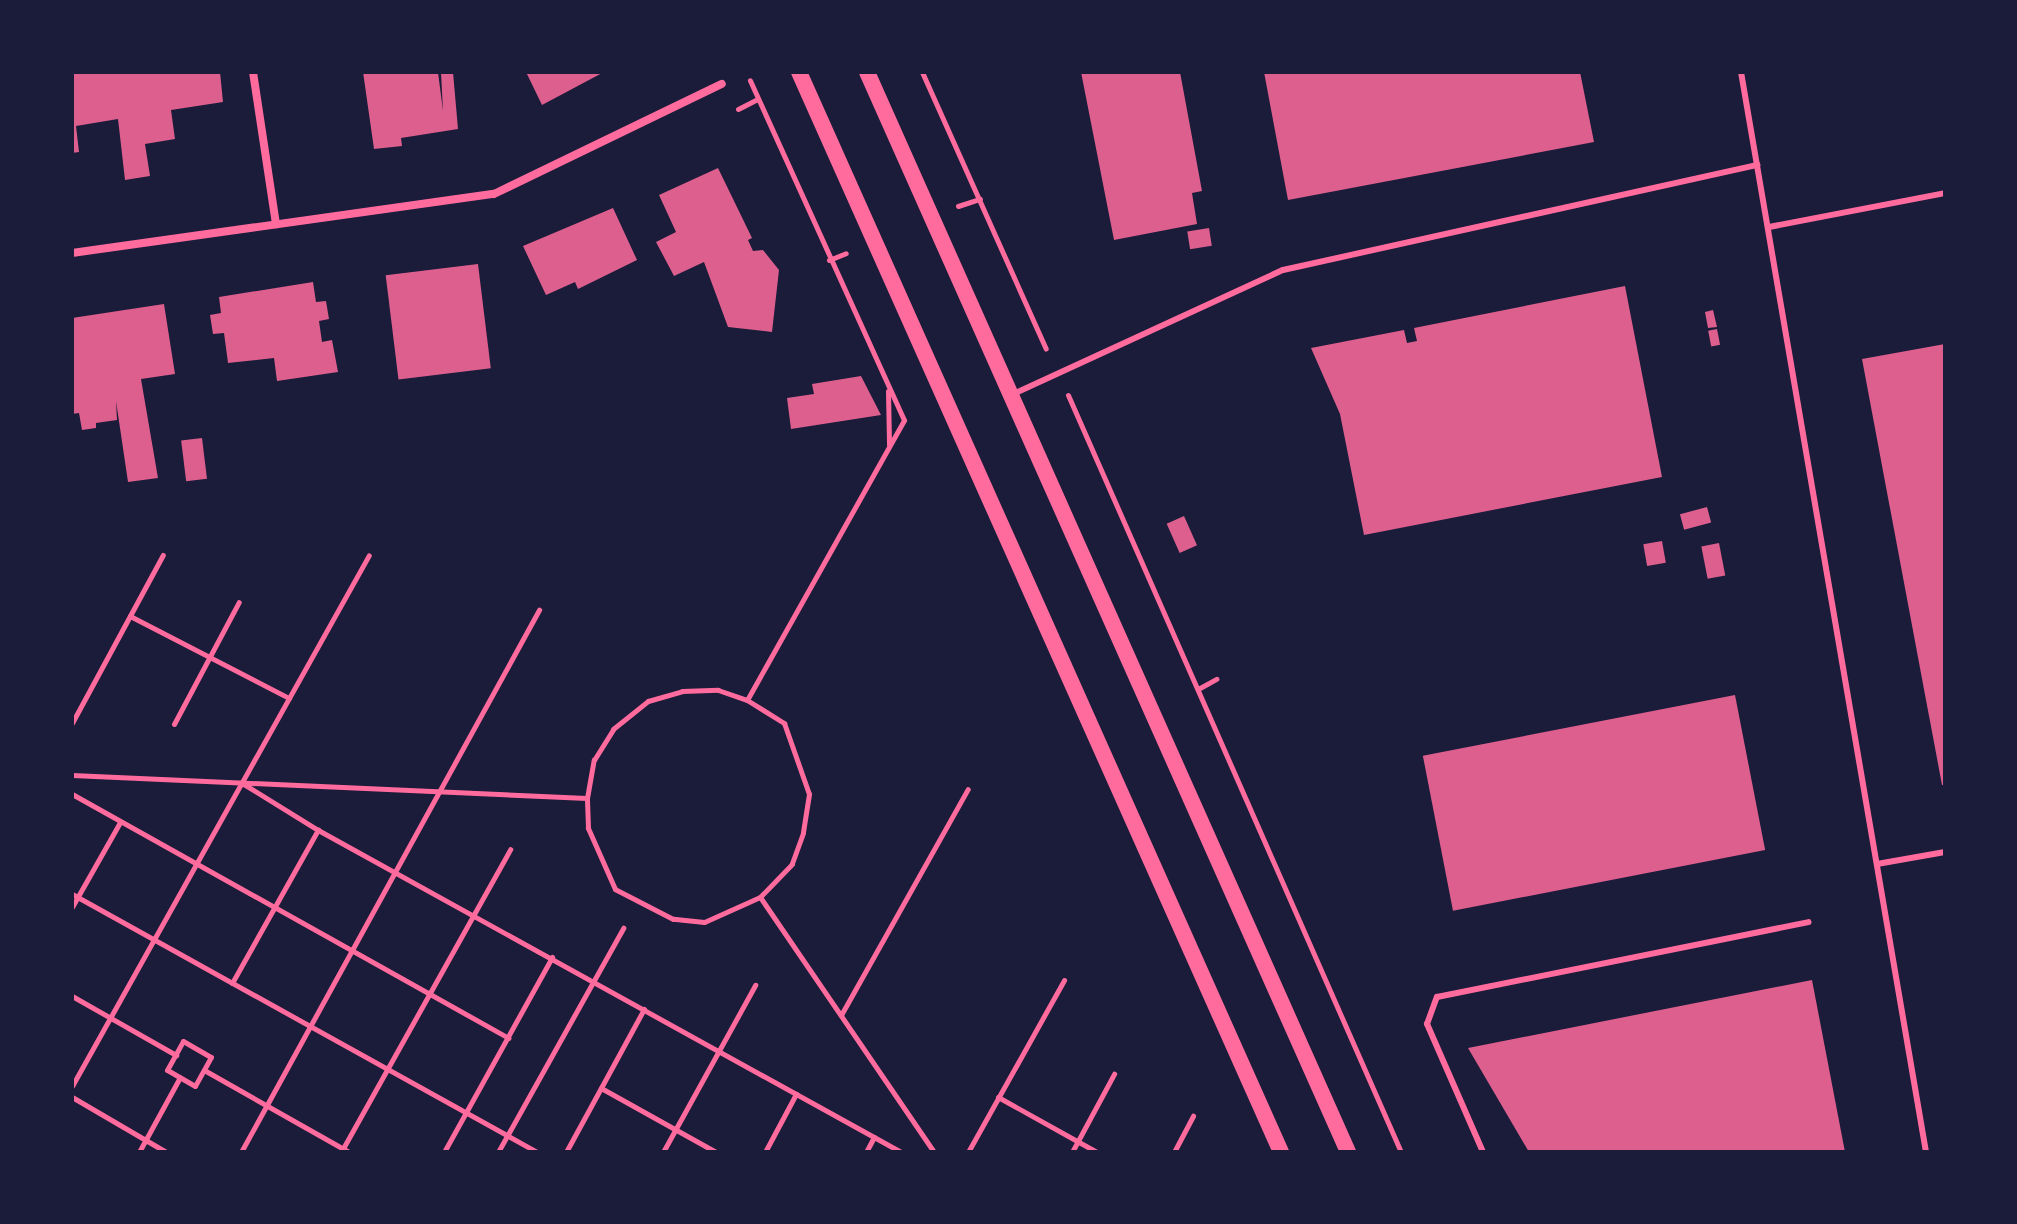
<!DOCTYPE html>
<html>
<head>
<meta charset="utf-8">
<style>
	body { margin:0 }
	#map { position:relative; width:2017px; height:1224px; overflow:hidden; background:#1b1b3a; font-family:"Titillium Web",sans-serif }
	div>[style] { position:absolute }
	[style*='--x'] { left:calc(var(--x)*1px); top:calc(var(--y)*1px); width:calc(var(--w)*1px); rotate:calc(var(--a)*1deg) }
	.building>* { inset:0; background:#dd5f8e; transform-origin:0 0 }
	.path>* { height:5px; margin:-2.5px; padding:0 2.5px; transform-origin:2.5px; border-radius:2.5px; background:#ff6b9d }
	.service>* { height:6px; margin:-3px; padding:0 3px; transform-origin:3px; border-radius:3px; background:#ff6b9d }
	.minor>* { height:8px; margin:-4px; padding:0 4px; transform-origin:4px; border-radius:4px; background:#ff6b9d }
	.secondary>* { height:16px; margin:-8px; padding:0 8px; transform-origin:8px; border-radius:8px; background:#ff6b9d }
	span { translate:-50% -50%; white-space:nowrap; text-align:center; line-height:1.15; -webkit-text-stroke:8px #1b1b3a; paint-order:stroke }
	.frame { position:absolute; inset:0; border:74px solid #1b1b3a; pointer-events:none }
</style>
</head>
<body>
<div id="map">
	<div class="building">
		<div style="clip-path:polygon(72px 72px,220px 72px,223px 102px,171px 110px,175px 139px,145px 144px,150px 176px,125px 180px,118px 119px,76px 126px,79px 152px,72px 153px)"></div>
		<div style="clip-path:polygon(363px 72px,438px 72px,443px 111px,441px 73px,453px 72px,458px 129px,401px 138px,402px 146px,374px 149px)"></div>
		<div style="clip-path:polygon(526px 72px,604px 72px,542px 105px)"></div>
		<div style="clip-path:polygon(1081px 72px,1180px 72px,1202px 191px,1192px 193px,1197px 224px,1114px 240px)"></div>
		<div style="clip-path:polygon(1264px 72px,1580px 72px,1594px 142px,1288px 200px)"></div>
		<div style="clip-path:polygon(718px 168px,752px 238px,748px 240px,753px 251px,763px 250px,779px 270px,772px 332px,728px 327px,704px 262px,674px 276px,656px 242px,676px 232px,659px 195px)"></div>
		<div style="clip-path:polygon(613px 208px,637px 260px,578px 289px,575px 282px,546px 295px,523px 246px)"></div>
		<div style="left:1209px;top:228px;width:18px;height:22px;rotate:81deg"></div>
		<div style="left:478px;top:264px;width:105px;height:93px;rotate:83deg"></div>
		<div style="clip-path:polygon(313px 282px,316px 302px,326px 301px,329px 319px,319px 321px,322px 342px,332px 340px,338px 372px,277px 381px,274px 358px,228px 363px,224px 333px,213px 334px,210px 315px,221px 313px,219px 297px)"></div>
		<div style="clip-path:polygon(1625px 286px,1662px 477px,1364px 535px,1340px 414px,1311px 348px,1404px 330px,1407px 343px,1417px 341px,1414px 328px)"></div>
		<div style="clip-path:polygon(164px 304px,175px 374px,141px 379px,158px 478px,128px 482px,116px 401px,117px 420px,96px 423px,96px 428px,82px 430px,79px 413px,72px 414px,72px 318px)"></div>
		<div style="clip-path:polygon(1713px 310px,1717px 327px,1708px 328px,1705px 312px)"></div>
		<div style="left:1717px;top:329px;width:16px;height:9px;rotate:79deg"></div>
		<div style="clip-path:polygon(1945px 344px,1945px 785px,1942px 785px,1862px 359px)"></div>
		<div style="clip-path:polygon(861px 376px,881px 415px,791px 429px,787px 398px,814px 394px,812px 384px)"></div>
		<div style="left:202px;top:438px;width:41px;height:21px;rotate:83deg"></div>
		<div style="left:1707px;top:507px;width:16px;height:28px;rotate:75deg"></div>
		<div style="left:1184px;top:516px;width:32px;height:19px;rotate:66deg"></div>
		<div style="left:1662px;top:541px;width:22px;height:19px;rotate:80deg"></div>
		<div style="left:1719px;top:543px;width:33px;height:18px;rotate:79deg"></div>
		<div style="left:1735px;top:695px;width:158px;height:318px;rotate:79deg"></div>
		<div style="clip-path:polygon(1812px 980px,1845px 1152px,1529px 1152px,1468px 1048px)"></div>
	</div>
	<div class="path">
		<div style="--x:922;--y:72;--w:303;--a:65.9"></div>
		<div style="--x:738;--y:109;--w:22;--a:-27"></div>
		<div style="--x:958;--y:206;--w:23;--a:-18"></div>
		<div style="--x:829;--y:260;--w:18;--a:-22"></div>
		<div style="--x:888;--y:391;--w:54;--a:88.9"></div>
		<div style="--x:1068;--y:395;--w:827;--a:66.26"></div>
		<div style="--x:130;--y:616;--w:179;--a:27.3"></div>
		<div style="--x:1198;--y:689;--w:21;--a:-29"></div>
		<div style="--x:718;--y:690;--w:31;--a:19"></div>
		<div style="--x:747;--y:700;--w:44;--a:31.9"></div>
		<div style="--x:784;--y:723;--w:75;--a:70.6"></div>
		<div style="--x:809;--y:794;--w:39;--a:99"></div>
		<div style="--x:803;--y:833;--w:33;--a:110"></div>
		<div style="--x:792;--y:864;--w:46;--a:134.1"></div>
		<div style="--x:760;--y:897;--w:61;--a:155.9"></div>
		<div style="--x:704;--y:922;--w:31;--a:-174"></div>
		<div style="--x:673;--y:919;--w:65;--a:-152.7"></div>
		<div style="--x:615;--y:889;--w:67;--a:-113.9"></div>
		<div style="--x:588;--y:828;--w:30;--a:-92"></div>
		<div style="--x:587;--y:798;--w:39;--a:-80"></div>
		<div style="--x:594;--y:760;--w:36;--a:-58"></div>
		<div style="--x:613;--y:729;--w:45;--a:-38.7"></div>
		<div style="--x:648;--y:701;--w:35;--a:-16"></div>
		<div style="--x:682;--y:691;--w:36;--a:-2"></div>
		<div style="--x:747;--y:700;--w:321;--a:-60.7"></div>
		<div style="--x:904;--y:420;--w:373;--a:-114.4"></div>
		<div style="--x:72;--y:723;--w:191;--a:-61.6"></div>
		<div style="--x:174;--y:724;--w:138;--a:-62"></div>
		<div style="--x:72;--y:775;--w:515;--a:2.56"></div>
		<div style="--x:242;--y:783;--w:89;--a:31.7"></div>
		<div style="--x:318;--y:830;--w:666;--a:28.91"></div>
		<div style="--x:72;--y:794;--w:500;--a:29.2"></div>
		<div style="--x:72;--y:894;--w:532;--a:29.02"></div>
		<div style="--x:760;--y:897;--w:309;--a:55.7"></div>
		<div style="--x:72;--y:907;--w:98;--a:-60.5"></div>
		<div style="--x:232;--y:983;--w:176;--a:-60.7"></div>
		<div style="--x:72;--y:996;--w:120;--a:29.6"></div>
		<div style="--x:841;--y:1015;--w:259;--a:-60.7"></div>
		<div style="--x:183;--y:1041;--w:32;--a:30"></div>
		<div style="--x:211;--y:1057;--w:33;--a:119"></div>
		<div style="--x:195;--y:1086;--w:32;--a:-150"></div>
		<div style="--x:167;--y:1070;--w:33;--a:-61"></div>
		<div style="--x:204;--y:1070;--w:167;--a:29.5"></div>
		<div style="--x:72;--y:1086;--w:608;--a:-60.78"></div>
		<div style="--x:601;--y:1088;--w:132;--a:29.1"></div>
		<div style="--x:72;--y:1097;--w:109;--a:30.3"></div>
		<div style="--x:998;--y:1097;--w:113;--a:29.1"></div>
		<div style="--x:139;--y:1152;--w:85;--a:-61.3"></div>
		<div style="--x:241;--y:1152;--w:619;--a:-61.2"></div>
		<div style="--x:341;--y:1152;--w:347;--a:-60.8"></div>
		<div style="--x:444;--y:1152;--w:223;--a:-61"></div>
		<div style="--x:498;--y:1152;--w:257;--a:-60.8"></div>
		<div style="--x:566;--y:1152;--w:163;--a:-61.4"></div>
		<div style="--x:663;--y:1152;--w:191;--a:-61.1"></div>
		<div style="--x:765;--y:1152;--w:66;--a:-61.9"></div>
		<div style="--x:866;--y:1152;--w:17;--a:-62"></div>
		<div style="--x:968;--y:1152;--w:197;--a:-60.8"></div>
		<div style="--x:1072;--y:1152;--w:89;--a:-61.7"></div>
		<div style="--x:1174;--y:1152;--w:41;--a:-62.2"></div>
	</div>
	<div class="service">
		<div style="--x:1741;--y:72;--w:1096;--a:80.28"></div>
		<div style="--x:1769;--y:227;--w:179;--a:-10.9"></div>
		<div style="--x:1011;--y:395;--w:299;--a:-24.7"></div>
		<div style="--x:1283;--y:270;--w:486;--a:-12.5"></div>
		<div style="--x:1877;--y:864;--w:69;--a:-10"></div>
		<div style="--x:1483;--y:1152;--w:140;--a:-113.6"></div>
		<div style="--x:1427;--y:1024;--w:29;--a:-70"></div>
		<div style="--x:1437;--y:997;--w:379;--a:-11.4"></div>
	</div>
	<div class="minor">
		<div style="--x:253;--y:72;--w:154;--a:81.4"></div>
		<div style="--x:72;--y:253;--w:426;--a:-8"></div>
		<div style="--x:494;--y:194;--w:253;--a:-25.8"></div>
	</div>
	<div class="secondary">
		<div style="--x:799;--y:72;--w:1183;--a:65.95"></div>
		<div style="--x:867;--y:72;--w:1182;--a:65.99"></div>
	</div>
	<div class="frame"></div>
</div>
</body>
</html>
